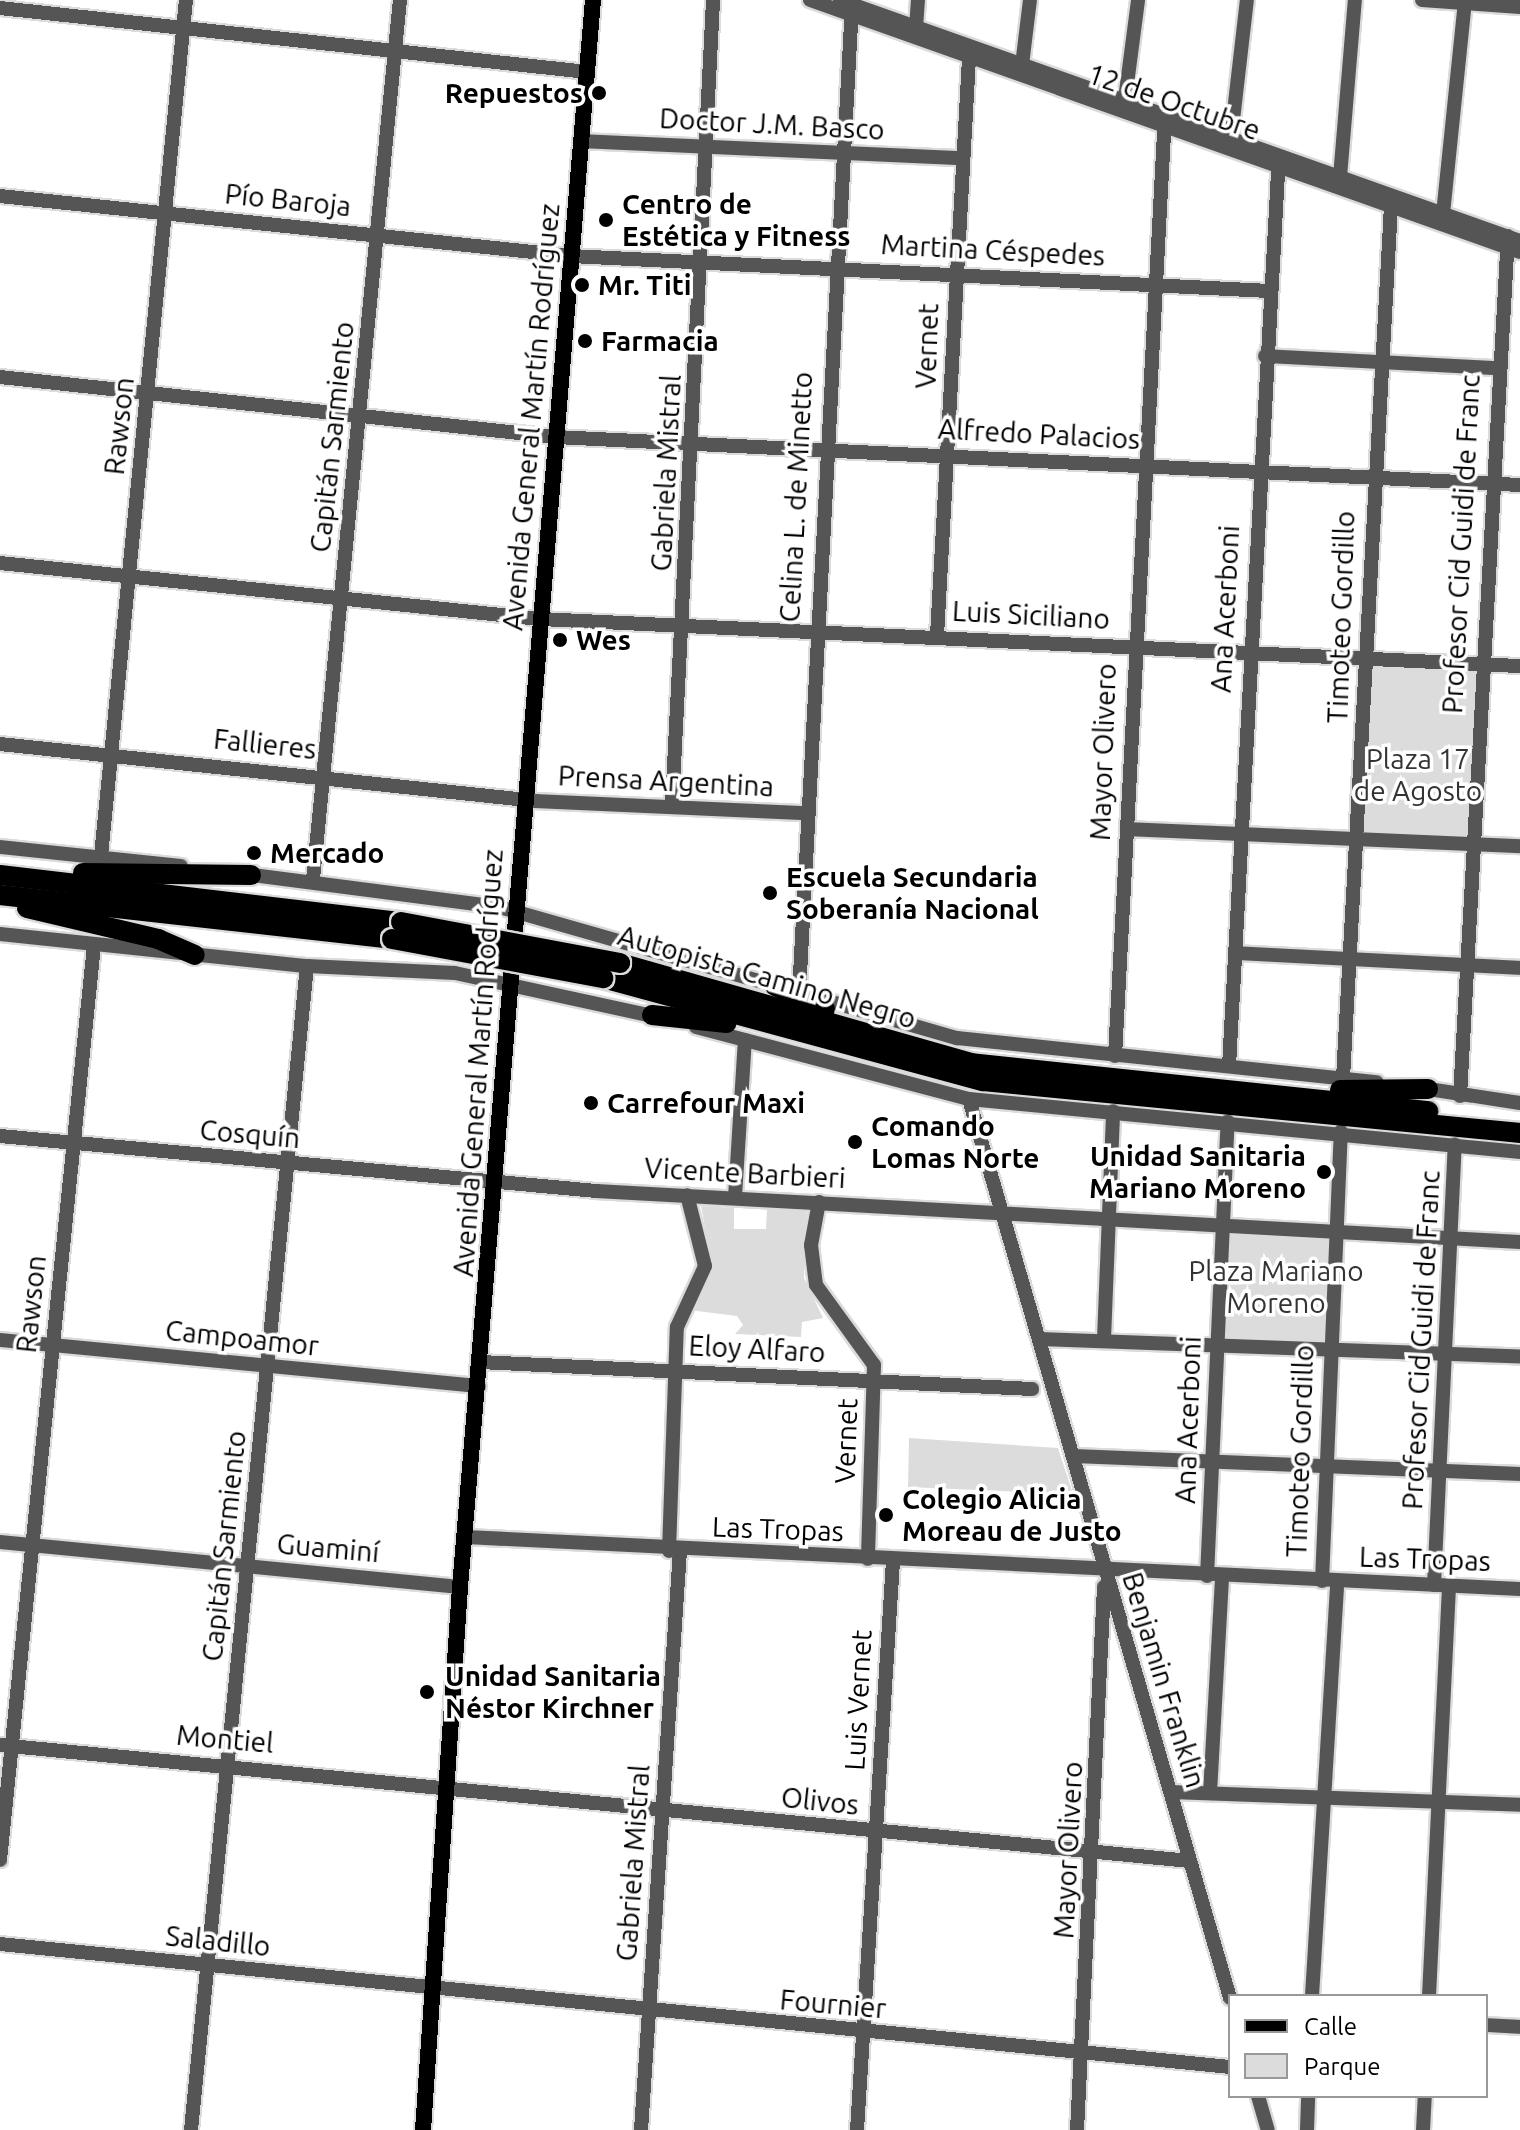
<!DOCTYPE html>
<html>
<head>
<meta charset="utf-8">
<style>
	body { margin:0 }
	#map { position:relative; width:1520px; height:2130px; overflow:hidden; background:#fff; font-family:Ubuntu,sans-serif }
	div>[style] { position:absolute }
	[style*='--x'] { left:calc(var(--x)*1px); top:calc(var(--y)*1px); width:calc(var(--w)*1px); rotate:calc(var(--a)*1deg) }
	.green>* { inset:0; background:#dcdcdc; transform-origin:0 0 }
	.roads { filter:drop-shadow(2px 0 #dbdbdb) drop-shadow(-2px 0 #dbdbdb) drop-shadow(0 2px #dbdbdb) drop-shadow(0 -2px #dbdbdb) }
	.minor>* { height:14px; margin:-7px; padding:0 7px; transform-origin:7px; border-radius:7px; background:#555 }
	.major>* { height:16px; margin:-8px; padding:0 8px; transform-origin:8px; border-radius:8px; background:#000 }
	.highway>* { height:20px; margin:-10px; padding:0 10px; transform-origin:10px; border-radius:10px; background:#000 }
	.bridges { filter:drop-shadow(2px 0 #dbdbdb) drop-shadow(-2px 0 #dbdbdb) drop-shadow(0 2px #dbdbdb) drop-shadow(0 -2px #dbdbdb) }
	.highway-bridge>* { height:20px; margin:-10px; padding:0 10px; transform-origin:10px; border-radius:10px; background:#000 }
	.dots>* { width:22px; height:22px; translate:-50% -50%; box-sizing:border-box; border:4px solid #fff; border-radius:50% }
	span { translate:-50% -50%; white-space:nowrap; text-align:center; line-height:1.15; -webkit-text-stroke:7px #fff; paint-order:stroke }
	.poi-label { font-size:28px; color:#000; font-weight:700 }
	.right { translate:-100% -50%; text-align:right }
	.left { translate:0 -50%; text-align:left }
	.street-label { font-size:28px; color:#000 }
	.park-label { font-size:28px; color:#333 }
	.legend { position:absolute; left:1228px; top:1994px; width:260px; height:104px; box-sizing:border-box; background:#fff; border:2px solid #999; margin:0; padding:10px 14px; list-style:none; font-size:24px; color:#000 }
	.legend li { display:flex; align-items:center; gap:16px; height:40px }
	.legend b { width:40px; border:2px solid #999 }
</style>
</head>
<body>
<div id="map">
	<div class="green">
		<div style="left:1364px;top:659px;width:117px;height:179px;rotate:2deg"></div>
		<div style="clip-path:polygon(701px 1206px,734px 1208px,734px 1229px,766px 1229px,767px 1209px,807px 1211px,804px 1278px,823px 1318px,802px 1322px,801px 1337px,735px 1334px,743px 1325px,737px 1316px,689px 1310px,711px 1262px)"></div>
		<div style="left:1221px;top:1231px;width:116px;height:112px;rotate:1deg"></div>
		<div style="clip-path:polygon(909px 1438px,1058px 1448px,1073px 1494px,908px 1487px)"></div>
	</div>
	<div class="roads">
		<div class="minor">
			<div style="--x:810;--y:0;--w:753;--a:19.54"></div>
			<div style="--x:840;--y:0;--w:721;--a:19.51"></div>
			<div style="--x:1422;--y:0;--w:98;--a:4.1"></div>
			<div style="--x:0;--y:8;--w:590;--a:6.22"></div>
			<div style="--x:916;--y:28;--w:28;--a:-86"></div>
			<div style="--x:1022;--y:65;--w:65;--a:-83"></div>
			<div style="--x:1124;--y:107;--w:108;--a:-82.5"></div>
			<div style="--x:581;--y:141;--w:380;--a:2.6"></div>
			<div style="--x:1230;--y:146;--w:147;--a:-83.4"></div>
			<div style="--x:1340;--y:177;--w:178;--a:-85.2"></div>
			<div style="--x:0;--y:196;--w:574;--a:6"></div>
			<div style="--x:571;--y:256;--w:698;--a:2.87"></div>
			<div style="--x:1443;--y:214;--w:215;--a:-84.1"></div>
			<div style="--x:1265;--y:356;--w:231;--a:3"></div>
			<div style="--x:0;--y:377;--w:559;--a:6.16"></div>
			<div style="--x:556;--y:437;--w:965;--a:2.85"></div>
			<div style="--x:0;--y:563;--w:543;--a:5.92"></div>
			<div style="--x:540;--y:619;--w:981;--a:2.75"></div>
			<div style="--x:937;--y:636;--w:579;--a:-86.83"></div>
			<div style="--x:0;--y:744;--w:539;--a:6.07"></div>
			<div style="--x:536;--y:801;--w:269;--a:2.6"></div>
			<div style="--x:672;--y:805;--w:806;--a:-87.08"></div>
			<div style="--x:1127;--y:829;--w:393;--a:2.5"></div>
			<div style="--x:0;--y:847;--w:182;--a:6"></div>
			<div style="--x:101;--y:856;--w:860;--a:-84.33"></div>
			<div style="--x:245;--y:874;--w:256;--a:7.4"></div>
			<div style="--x:499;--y:907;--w:295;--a:15.9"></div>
			<div style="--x:313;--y:879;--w:883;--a:-84.35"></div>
			<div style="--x:0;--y:934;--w:309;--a:6"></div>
			<div style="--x:307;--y:966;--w:148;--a:2.7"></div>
			<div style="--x:455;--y:973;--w:211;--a:12.3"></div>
			<div style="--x:1235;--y:953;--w:285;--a:3"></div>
			<div style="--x:799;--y:993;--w:990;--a:-86.93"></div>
			<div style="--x:818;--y:998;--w:145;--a:16.1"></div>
			<div style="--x:957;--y:1038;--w:422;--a:6"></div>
			<div style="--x:696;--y:1027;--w:282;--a:14.8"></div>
			<div style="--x:969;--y:1099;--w:554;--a:5.49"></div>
			<div style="--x:1115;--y:1056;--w:941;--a:-86.96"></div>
			<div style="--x:1229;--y:1066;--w:911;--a:-86.86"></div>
			<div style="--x:1343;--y:1078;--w:872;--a:-86.85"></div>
			<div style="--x:1422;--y:1088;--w:99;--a:8.7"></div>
			<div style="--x:1460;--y:1096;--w:861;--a:-86.81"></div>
			<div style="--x:969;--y:1099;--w:936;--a:73.81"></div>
			<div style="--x:0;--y:1136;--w:599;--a:5.27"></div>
			<div style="--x:596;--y:1191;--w:925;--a:3.16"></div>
			<div style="--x:735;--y:1197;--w:157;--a:-86.4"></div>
			<div style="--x:819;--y:1202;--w:44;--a:100.5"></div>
			<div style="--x:811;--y:1245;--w:40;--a:82.9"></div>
			<div style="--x:816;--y:1285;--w:99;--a:54.1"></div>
			<div style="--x:874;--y:1365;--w:194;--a:91.8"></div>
			<div style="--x:1040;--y:1339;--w:480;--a:2.1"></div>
			<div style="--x:1104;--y:1339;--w:228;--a:-87.7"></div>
			<div style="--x:0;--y:1340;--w:481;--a:5.5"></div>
			<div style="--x:480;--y:1362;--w:553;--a:2.8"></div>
			<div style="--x:1075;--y:1456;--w:445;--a:2.3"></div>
			<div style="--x:466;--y:1537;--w:1055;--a:2.82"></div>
			<div style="--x:0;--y:1542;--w:462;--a:5.6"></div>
			<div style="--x:669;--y:1551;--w:224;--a:-88"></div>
			<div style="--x:677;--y:1327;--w:67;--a:-65.3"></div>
			<div style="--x:705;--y:1266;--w:73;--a:-104.2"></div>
			<div style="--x:1207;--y:1576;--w:455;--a:-87.4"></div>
			<div style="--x:1322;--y:1581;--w:450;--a:-87.6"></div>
			<div style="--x:1434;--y:1585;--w:441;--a:-87.3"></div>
			<div style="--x:0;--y:1745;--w:1195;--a:5.57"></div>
			<div style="--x:1171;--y:1792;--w:349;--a:2.1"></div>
			<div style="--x:1210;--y:1793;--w:216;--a:-86.8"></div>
			<div style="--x:0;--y:1860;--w:920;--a:-84.13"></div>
			<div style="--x:0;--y:1944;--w:1236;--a:5.71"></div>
			<div style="--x:1312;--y:1996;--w:415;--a:-86.5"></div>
			<div style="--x:1429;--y:1996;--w:410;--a:-87.2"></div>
			<div style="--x:1486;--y:2025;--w:34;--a:3"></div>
			<div style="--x:1258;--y:2096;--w:35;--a:74"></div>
			<div style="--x:191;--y:2130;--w:1170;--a:-84.31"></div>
			<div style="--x:641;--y:2130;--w:580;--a:-86.15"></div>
			<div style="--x:857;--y:2130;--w:570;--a:-86.38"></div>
			<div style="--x:1077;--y:2130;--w:544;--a:-87.15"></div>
			<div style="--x:1307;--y:2130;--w:34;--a:-88"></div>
			<div style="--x:1423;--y:2130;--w:34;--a:-87"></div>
		</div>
		<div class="major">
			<div style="--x:423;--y:2130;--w:544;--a:-86.1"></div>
			<div style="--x:460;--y:1587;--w:1593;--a:-85.21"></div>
		</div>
		<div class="highway">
			<div style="--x:83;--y:873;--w:168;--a:0.7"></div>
			<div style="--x:0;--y:875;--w:404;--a:6.7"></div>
			<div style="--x:0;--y:895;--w:394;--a:6.4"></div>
			<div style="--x:27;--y:908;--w:135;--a:13.3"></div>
			<div style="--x:158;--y:939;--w:40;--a:23.4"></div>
			<div style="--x:620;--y:963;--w:364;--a:15.9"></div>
			<div style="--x:970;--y:1063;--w:461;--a:6"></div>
			<div style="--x:603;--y:978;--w:394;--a:15.2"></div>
			<div style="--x:983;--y:1081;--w:540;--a:5.53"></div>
			<div style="--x:775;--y:986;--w:55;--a:24.7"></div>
			<div style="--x:652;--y:1015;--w:75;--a:6.1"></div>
			<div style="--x:1340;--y:1090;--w:88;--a:-0.7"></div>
		</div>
	</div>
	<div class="bridges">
		<div class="highway-bridge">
			<div style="--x:401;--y:922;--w:223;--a:10.6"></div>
			<div style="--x:392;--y:939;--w:215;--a:10.5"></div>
		</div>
	</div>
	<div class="dots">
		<div style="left:599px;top:93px;background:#000"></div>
		<div style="left:606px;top:220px;background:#000"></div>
		<div style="left:582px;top:285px;background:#000"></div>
		<div style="left:585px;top:341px;background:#000"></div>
		<div style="left:560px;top:640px;background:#000"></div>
		<div style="left:254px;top:853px;background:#000"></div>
		<div style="left:770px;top:893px;background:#000"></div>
		<div style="left:591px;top:1103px;background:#000"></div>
		<div style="left:855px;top:1142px;background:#000"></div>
		<div style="left:1324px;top:1172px;background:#000"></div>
		<div style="left:886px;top:1515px;background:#000"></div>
		<div style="left:427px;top:1692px;background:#000"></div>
	</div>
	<div class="poi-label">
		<span class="right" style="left:583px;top:93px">Repuestos</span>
		<span class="left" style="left:622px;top:220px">Centro de<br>Estética y Fitness</span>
		<span class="left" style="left:598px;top:285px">Mr. Titi</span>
		<span class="left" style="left:601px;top:341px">Farmacia</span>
		<span class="left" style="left:576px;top:640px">Wes</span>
		<span class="left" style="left:270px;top:853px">Mercado</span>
		<span class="left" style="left:786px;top:893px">Escuela Secundaria<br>Soberanía Nacional</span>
		<span class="left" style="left:607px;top:1103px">Carrefour Maxi</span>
		<span class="left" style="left:871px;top:1142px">Comando<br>Lomas Norte</span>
		<span class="right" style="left:1306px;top:1172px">Unidad Sanitaria<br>Mariano Moreno</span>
		<span class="left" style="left:902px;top:1515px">Colegio Alicia<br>Moreau de Justo</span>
		<span class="left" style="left:445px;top:1692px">Unidad Sanitaria<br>Néstor Kirchner</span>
	</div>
	<div class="street-label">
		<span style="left:1174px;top:102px;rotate:19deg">12 de Octubre</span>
		<span style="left:772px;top:124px;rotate:3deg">Doctor J.M. Basco</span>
		<span style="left:288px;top:200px;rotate:6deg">Pío Baroja</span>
		<span style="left:993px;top:250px;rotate:3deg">Martina Céspedes</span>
		<span style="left:927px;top:346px;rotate:-88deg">Vernet</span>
		<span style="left:531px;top:417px;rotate:-85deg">Avenida General Martín Rodríguez</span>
		<span style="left:119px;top:426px;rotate:-84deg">Rawson</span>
		<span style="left:1039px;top:434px;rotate:3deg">Alfredo Palacios</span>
		<span style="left:332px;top:437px;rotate:-84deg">Capitán Sarmiento</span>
		<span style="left:666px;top:473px;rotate:-87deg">Gabriela Mistral</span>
		<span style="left:796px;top:497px;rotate:-87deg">Celina L. de Minetto</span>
		<span style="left:1461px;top:544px;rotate:-87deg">Profesor Cid Guidi de Franc</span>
		<span style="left:1225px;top:609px;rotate:-87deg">Ana Acerboni</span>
		<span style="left:1031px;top:615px;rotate:3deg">Luis Siciliano</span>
		<span style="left:1341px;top:617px;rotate:-88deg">Timoteo Gordillo</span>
		<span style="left:265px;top:744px;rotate:6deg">Fallieres</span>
		<span style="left:1103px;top:752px;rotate:-88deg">Mayor Olivero</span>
		<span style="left:666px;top:781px;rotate:3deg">Prensa Argentina</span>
		<span style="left:767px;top:977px;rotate:16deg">Autopista Camino Negro</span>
		<span style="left:478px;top:1063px;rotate:-86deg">Avenida General Martín Rodríguez</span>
		<span style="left:250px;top:1134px;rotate:5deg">Cosquín</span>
		<span style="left:745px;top:1173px;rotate:3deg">Vicente Barbieri</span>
		<span style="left:31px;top:1304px;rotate:-84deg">Rawson</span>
		<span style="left:242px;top:1338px;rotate:6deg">Campoamor</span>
		<span style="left:1421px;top:1340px;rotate:-87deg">Profesor Cid Guidi de Franc</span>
		<span style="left:757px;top:1349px;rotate:3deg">Eloy Alfaro</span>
		<span style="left:1188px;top:1420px;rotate:-88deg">Ana Acerboni</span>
		<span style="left:846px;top:1441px;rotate:-88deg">Vernet</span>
		<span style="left:1300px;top:1451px;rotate:-88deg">Timoteo Gordillo</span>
		<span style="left:778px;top:1529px;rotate:2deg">Las Tropas</span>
		<span style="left:224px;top:1546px;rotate:-84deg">Capitán Sarmiento</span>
		<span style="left:328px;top:1548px;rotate:5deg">Guaminí</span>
		<span style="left:1425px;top:1559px;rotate:2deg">Las Tropas</span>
		<span style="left:1164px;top:1680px;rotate:73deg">Benjamin Franklin</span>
		<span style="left:858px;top:1700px;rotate:-87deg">Luis Vernet</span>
		<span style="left:225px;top:1739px;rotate:5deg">Montiel</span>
		<span style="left:820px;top:1801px;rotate:6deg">Olivos</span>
		<span style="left:1068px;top:1850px;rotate:-87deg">Mayor Olivero</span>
		<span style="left:633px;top:1863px;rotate:-86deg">Gabriela Mistral</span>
		<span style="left:218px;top:1941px;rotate:6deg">Saladillo</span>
		<span style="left:833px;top:2004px;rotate:5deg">Fournier</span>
	</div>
	<div class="park-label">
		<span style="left:1418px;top:775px">Plaza 17<br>de Agosto</span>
		<span style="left:1276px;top:1287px">Plaza Mariano<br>Moreno</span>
	</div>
	<ul class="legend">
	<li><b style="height:10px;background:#000"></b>Calle</li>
	<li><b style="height:22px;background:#dcdcdc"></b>Parque</li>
	</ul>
</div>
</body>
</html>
